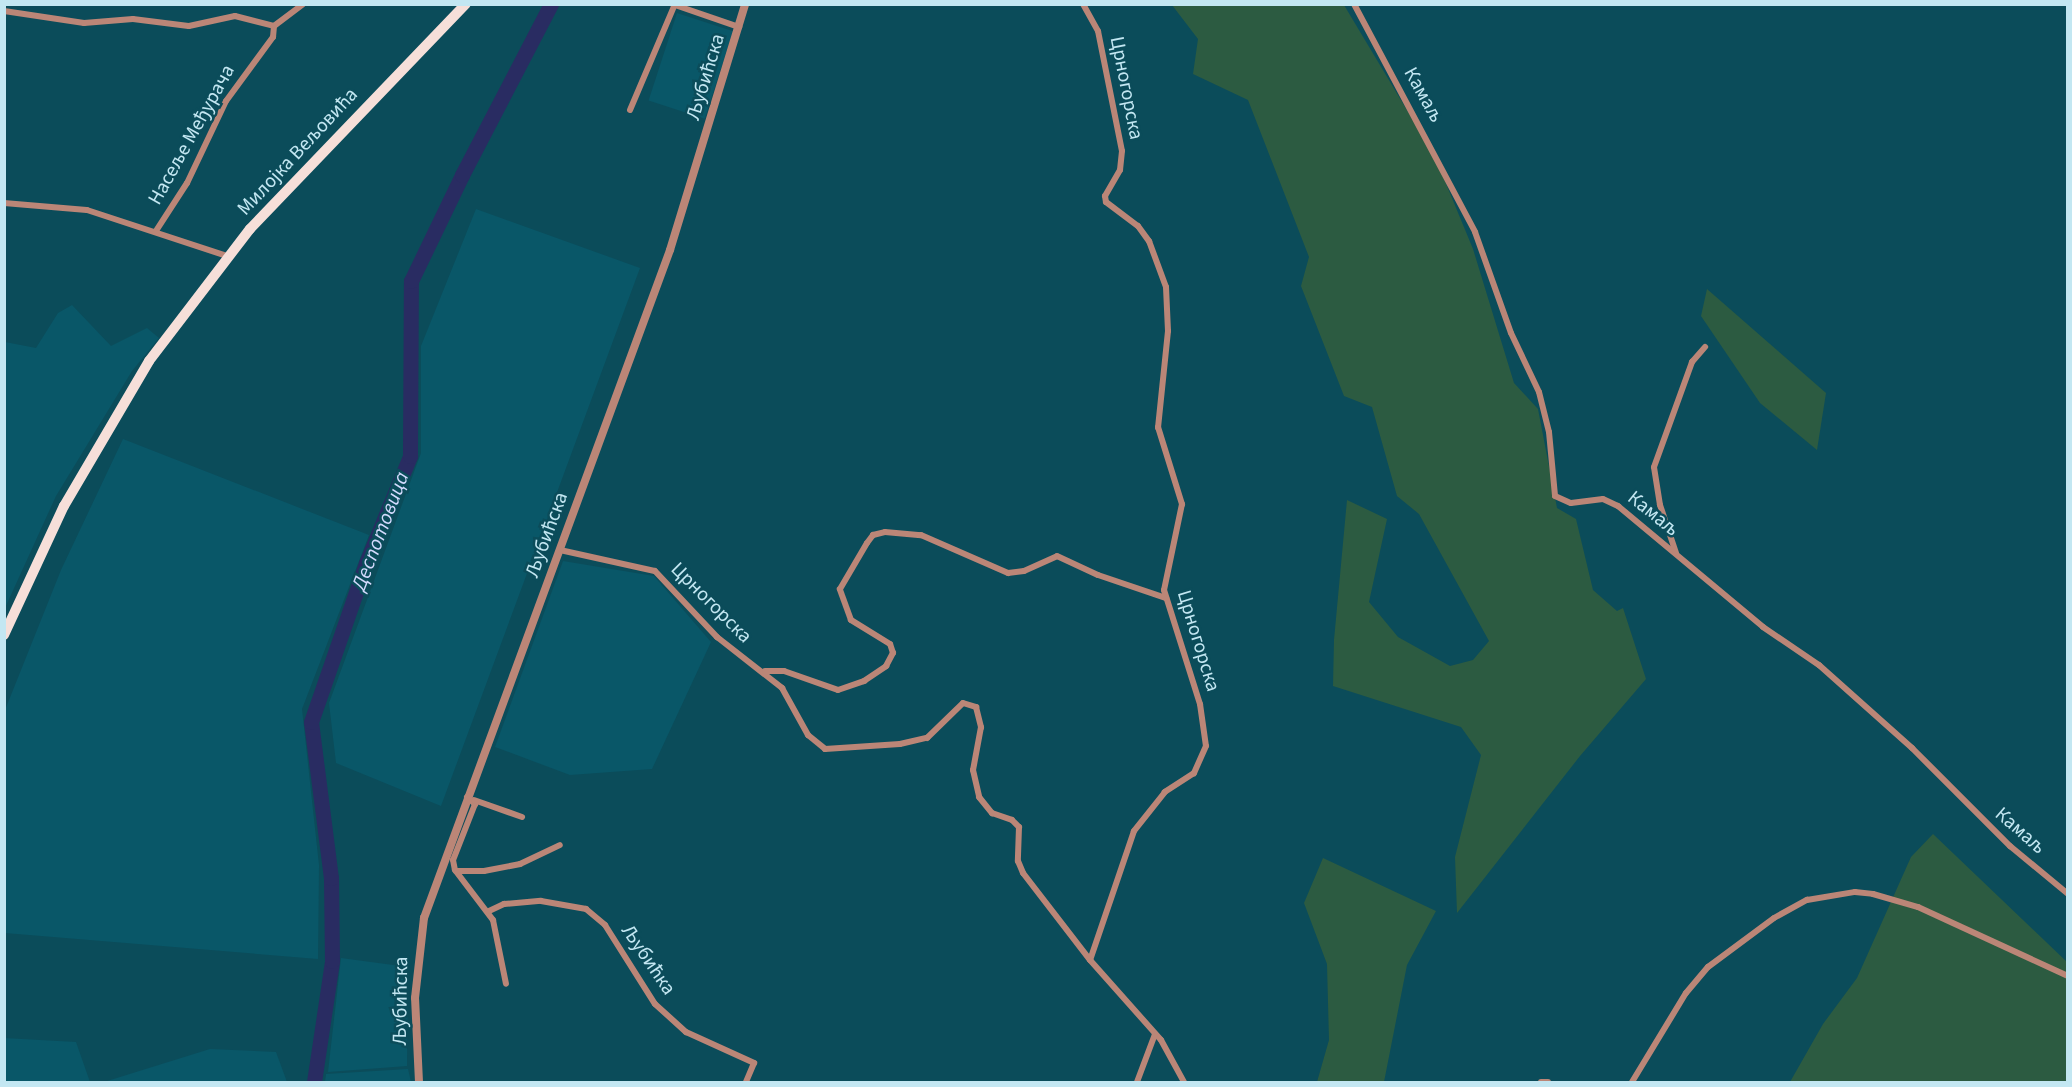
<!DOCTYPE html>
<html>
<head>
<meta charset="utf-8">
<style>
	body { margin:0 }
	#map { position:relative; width:2072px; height:1087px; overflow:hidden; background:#0b4c5a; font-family:"Source Sans 3",sans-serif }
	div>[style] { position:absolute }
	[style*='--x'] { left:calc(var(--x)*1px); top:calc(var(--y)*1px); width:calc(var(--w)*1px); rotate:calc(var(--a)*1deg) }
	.built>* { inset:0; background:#095768; transform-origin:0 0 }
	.green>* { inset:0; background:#2c5b41 }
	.river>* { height:15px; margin:-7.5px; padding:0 7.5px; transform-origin:7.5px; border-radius:7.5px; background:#292c62 }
	.minor>* { height:6px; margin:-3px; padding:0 3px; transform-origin:3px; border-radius:3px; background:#bb8677 }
	.tertiary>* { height:8px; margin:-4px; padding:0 4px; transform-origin:4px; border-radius:4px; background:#bb8677 }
	.primary>* { height:10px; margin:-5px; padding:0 5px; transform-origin:5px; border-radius:5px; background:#f6dfd9 }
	span { translate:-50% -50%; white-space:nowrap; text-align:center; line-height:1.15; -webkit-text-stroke:5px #0b4c5a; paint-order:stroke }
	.street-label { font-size:20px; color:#c3e7f2 }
	.water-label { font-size:21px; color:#d3dafd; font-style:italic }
	.frame { position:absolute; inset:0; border:6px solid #c3e7f2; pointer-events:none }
</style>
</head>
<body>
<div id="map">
	<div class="built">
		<div style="left:677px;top:13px;width:59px;height:92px;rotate:18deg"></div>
		<div style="clip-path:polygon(476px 209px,640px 268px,441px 806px,336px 763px,329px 703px,421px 453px,421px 346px)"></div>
		<div style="clip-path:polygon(72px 305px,111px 346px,147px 328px,159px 338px,132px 371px,56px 496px,5px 608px,5px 342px,36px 348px,58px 313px)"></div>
		<div style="clip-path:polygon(123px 439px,369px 535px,302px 709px,319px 865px,318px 959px,5px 933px,5px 710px,61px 570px)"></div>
		<div style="clip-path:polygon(563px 561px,654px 576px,711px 642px,652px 769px,570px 775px,495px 747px)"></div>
		<div style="clip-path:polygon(341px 958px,408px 967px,407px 1066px,328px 1072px)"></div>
		<div style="clip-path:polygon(4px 1038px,76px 1042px,90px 1082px,5px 1082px)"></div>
		<div style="clip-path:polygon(210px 1049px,276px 1052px,287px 1082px,104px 1082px)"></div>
		<div style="clip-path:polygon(408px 1069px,411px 1082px,325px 1082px,326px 1074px)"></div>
	</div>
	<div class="green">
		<div style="clip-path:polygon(1172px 5px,1344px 5px,1435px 157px,1473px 249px,1514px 383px,1538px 409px,1557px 508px,1576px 519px,1593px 590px,1617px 611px,1623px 608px,1646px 679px,1580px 756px,1457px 913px,1455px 857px,1481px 755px,1461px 727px,1333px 686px,1334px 640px,1347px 500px,1387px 519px,1369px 602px,1398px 637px,1450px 666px,1473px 660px,1489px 641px,1419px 514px,1397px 496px,1372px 407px,1344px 396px,1301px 286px,1309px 257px,1248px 100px,1193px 74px,1198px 39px)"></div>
		<div style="clip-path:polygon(1707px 289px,1826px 393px,1817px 450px,1760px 403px,1701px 316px)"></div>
		<div style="clip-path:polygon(1933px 834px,2067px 962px,2067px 1082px,1790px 1082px,1823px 1024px,1857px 978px,1911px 857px)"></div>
		<div style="clip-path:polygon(1323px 858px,1436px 911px,1407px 965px,1384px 1082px,1317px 1082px,1329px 1040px,1327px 964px,1304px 903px)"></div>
	</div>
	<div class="river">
		<div style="--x:314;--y:1082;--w:122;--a:-81.5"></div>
		<div style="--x:332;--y:961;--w:83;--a:-90.7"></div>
		<div style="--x:331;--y:878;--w:157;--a:-97.3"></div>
		<div style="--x:311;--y:722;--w:168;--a:-70.9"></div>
		<div style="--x:366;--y:563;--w:116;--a:-67.6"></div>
		<div style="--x:410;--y:456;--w:175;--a:-89.7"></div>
		<div style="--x:411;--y:281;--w:118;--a:-64.3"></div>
		<div style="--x:462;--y:175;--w:193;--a:-62.5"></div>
	</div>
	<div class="minor">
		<div style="--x:1083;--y:4;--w:31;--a:61"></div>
		<div style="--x:1098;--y:31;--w:122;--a:78.7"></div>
		<div style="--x:1122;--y:151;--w:19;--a:96"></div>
		<div style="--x:1120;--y:170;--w:30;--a:120"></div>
		<div style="--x:1105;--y:196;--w:6;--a:81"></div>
		<div style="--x:1106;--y:202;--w:40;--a:37"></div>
		<div style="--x:1138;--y:226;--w:19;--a:54"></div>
		<div style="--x:1149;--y:241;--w:49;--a:69.7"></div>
		<div style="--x:1166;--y:287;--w:44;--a:87.4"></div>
		<div style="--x:1168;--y:331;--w:97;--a:95.9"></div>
		<div style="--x:1158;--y:427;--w:81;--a:72.7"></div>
		<div style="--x:1182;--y:504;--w:88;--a:101.8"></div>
		<div style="--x:1164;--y:590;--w:120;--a:72.5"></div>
		<div style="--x:1200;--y:704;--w:42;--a:81.9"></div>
		<div style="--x:1206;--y:746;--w:30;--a:114"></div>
		<div style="--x:1194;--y:773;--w:35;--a:147"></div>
		<div style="--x:1165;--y:792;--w:50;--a:128.5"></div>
		<div style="--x:1134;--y:831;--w:136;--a:108.8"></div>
		<div style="--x:1090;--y:960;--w:107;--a:48.4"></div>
		<div style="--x:1161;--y:1040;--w:48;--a:61.3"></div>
		<div style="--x:1354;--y:4;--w:258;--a:62"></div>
		<div style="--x:1475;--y:232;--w:107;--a:70.4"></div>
		<div style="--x:1511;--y:333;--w:65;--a:64.6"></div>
		<div style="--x:1539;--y:392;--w:41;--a:76"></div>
		<div style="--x:1549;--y:432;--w:64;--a:84.6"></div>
		<div style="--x:1555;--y:496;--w:17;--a:24"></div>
		<div style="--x:1571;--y:503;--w:32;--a:-7"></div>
		<div style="--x:1603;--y:499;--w:17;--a:25"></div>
		<div style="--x:1618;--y:506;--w:189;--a:39.8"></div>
		<div style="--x:1763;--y:627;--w:68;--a:34.2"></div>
		<div style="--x:1819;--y:665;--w:125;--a:41.7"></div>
		<div style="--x:1912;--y:748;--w:139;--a:45"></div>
		<div style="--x:2010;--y:846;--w:75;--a:39.6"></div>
		<div style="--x:675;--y:5;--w:68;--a:19"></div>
		<div style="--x:4;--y:11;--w:81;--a:8.5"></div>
		<div style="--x:84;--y:23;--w:49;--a:-4.7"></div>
		<div style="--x:133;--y:19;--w:56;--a:7.1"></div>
		<div style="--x:189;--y:26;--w:47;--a:-12.3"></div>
		<div style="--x:235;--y:16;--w:40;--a:14.4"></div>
		<div style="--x:274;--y:26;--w:11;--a:95"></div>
		<div style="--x:273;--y:37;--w:79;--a:126.3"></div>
		<div style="--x:226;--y:101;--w:91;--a:115.4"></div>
		<div style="--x:187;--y:183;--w:57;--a:122.9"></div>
		<div style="--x:274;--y:26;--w:36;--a:-37"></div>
		<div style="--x:630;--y:110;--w:115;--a:-67"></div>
		<div style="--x:4;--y:203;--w:83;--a:4.8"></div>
		<div style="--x:87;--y:210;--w:147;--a:18.2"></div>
		<div style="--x:560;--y:550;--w:97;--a:12.5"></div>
		<div style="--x:655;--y:571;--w:91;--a:46.8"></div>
		<div style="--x:717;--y:637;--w:83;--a:38.1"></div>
		<div style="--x:782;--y:688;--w:54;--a:61"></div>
		<div style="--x:808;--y:735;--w:22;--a:39"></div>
		<div style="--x:825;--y:749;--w:75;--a:-3.8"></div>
		<div style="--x:900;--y:744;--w:28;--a:-13"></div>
		<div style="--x:927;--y:738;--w:50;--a:-44.2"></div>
		<div style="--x:963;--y:703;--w:14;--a:17"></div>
		<div style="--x:976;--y:707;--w:21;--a:76"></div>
		<div style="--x:981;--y:727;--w:44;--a:100.5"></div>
		<div style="--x:973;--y:770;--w:28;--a:77"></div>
		<div style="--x:979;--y:797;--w:21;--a:51"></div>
		<div style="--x:992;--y:813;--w:21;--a:19"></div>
		<div style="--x:1012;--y:820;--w:10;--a:45"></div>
		<div style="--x:1019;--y:827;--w:34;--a:92"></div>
		<div style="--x:1018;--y:861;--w:13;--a:67"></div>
		<div style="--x:1023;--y:873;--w:110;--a:52.4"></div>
		<div style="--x:1676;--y:553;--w:51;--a:-108.4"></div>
		<div style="--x:1660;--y:505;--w:38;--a:-99"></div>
		<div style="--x:1654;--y:467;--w:112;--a:-70.1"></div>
		<div style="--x:1692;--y:362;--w:20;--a:-49"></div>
		<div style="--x:765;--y:671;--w:19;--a:0"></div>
		<div style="--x:784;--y:671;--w:57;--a:19.4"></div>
		<div style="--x:838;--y:690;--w:28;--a:-19"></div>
		<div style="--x:864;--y:681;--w:27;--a:-34"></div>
		<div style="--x:886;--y:666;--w:15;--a:-62"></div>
		<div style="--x:893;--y:653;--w:9;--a:-108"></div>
		<div style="--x:890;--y:644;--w:46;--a:-148.4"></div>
		<div style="--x:851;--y:620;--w:33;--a:-110"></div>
		<div style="--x:840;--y:589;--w:53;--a:-59.6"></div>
		<div style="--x:867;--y:543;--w:10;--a:-53"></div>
		<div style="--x:873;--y:535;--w:12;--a:-14"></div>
		<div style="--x:885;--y:532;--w:36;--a:5"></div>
		<div style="--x:921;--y:535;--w:95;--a:23.6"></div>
		<div style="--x:1008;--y:573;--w:16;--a:-7"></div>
		<div style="--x:1024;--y:571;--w:36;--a:-24"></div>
		<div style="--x:1057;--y:556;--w:45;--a:24.9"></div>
		<div style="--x:1098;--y:575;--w:72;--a:18.7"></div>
		<div style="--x:467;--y:797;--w:11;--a:41"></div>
		<div style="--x:475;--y:804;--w:60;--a:111.4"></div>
		<div style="--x:453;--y:860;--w:10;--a:79"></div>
		<div style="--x:455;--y:870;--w:63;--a:52.8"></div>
		<div style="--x:493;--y:920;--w:65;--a:78.5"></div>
		<div style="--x:474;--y:800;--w:51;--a:19.5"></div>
		<div style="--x:456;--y:871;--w:28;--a:0"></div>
		<div style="--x:484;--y:871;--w:37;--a:-11"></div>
		<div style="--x:520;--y:864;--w:44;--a:-25.4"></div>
		<div style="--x:489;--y:911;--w:17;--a:-25"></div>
		<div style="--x:504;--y:904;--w:37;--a:-5"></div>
		<div style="--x:541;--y:901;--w:46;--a:10.1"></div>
		<div style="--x:586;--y:909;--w:25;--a:40"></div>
		<div style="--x:605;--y:925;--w:93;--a:57.7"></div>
		<div style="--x:655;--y:1004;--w:42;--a:42.1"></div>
		<div style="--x:686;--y:1032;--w:75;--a:24.5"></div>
		<div style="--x:754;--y:1063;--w:21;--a:113"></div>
		<div style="--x:1137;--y:1082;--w:51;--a:-69.4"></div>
		<div style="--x:1541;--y:1082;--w:7;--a:0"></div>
		<div style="--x:1632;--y:1082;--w:104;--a:-58.8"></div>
		<div style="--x:1686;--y:993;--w:34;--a:-50"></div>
		<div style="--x:1708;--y:967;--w:82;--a:-36.6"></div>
		<div style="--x:1774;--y:918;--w:38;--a:-29"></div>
		<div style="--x:1807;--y:900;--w:49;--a:-9.5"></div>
		<div style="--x:1855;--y:892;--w:18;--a:6"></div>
		<div style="--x:1873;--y:894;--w:47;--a:16.1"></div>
		<div style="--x:1918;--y:907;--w:165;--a:24.7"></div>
	</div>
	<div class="tertiary">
		<div style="--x:419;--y:1082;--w:84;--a:-92.7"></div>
		<div style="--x:415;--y:998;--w:81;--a:-83.6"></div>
		<div style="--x:424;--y:918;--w:712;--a:-69.78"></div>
		<div style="--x:670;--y:250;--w:257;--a:-73"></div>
	</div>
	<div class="primary">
		<div style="--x:4;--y:635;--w:142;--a:-65.1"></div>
		<div style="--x:64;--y:506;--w:168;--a:-59.6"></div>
		<div style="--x:149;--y:361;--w:166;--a:-52.6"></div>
		<div style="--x:250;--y:229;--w:312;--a:-46.2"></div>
	</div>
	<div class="street-label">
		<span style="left:706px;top:77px;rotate:-73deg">Љубићска</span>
		<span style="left:1126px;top:88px;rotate:79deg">Црногорска</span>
		<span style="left:1423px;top:95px;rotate:61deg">Камаљ</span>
		<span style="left:192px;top:135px;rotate:-61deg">Насеље Међурача</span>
		<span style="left:298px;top:152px;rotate:-47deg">Милојка Вељовића</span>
		<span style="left:1653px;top:514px;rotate:39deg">Камаљ</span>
		<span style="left:547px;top:535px;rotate:-70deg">Љубићска</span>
		<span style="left:711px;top:603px;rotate:45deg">Црногорска</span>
		<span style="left:1198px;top:641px;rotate:73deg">Црногорска</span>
		<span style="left:2020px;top:831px;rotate:41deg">Камаљ</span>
		<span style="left:648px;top:960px;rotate:56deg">Љубићка</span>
		<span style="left:401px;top:1001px;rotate:-89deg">Љубићска</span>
	</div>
	<div class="water-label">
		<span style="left:380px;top:531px;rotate:-69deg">Деспотовица</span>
	</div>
	<div class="frame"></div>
</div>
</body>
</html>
